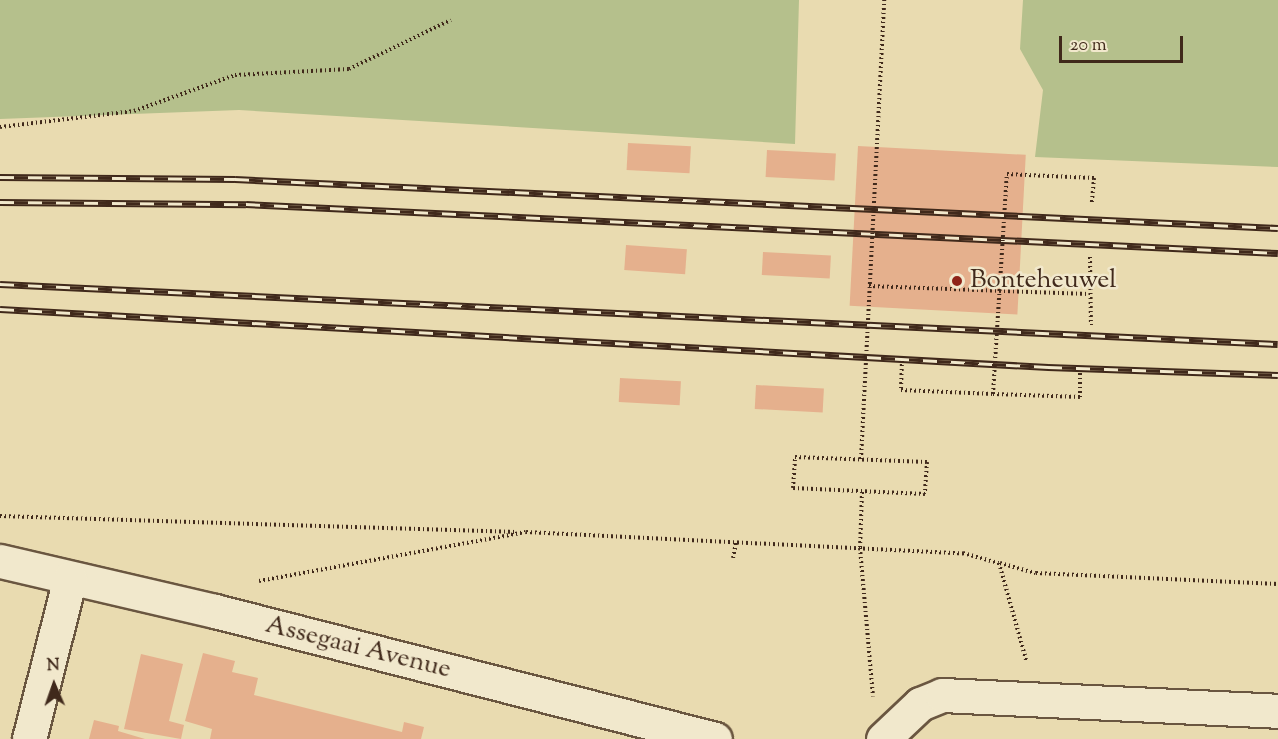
<!DOCTYPE html>
<html>
<head>
<meta charset="utf-8">
<style>
	body { margin:0 }
	#map { position:relative; width:1278px; height:739px; overflow:hidden; background:#e9dbb0; font-family:"Sorts Mill Goudy",serif }
	div>[style] { position:absolute }
	[style*='--x'] { left:calc(var(--x)*1px); top:calc(var(--y)*1px); width:calc(var(--w)*1px); rotate:calc(var(--a)*1deg) }
	.green>* { inset:0; background:#b5c08c }
	.building>* { inset:0; background:#e5b08d; transform-origin:0 0 }
	.path>* { height:4px; margin-top:-2px; transform-origin:0; background:repeating-linear-gradient(90deg,#40291b 0 1.5px,transparent 0 4.5px) }
	.roads { filter:drop-shadow(2px 0 #6a5640) drop-shadow(-2px 0 #6a5640) drop-shadow(0 2px #6a5640) drop-shadow(0 -2px #6a5640) }
	.minor>* { height:33px; margin:-16.5px; padding:0 16.5px; transform-origin:16.5px; border-radius:16.5px; background:#f1e8cc }
	.rail>* { height:7px; margin-top:-3.5px; transform-origin:0; background:repeating-linear-gradient(90deg,#f1e8cc 0 14px,#40291b 0 28px); box-sizing:border-box; border-block:2px solid #40291b }
	.path-bridge>* { height:4px; margin-top:-2px; transform-origin:0; background:repeating-linear-gradient(90deg,#40291b 0 1.5px,transparent 0 4.5px) }
	.dots>* { width:16px; height:16px; translate:-50% -50%; box-sizing:border-box; border:3px solid #f1e8cc; border-radius:50% }
	span { translate:-50% -50%; white-space:nowrap; text-align:center; line-height:1.15; -webkit-text-stroke:5px #f1e8cc; paint-order:stroke }
	.poi-label { font-size:26px; color:#40291b }
	.left { translate:0 -50%; text-align:left }
	.street-label { font-size:26px; color:#40291b }
	.north { position:absolute; left:24px; top:655px; width:60px; height:60px; -webkit-text-stroke:4px #f1e8cc; paint-order:stroke; rotate:358deg; font-size:16px; font-weight:700; line-height:24px; text-align:center; color:#40291b }
	.north::after { content:''; display:block; margin:auto; width:21px; height:27px; background:#40291b; clip-path:polygon(50% 0,100% 100%,50% 72%,0 100%) }
	.scale { position:absolute; left:1059px; top:36px; width:124px; height:27px; box-sizing:border-box; border:3px solid #40291b; border-top:0; padding-left:8px; font-size:18px; line-height:21px; white-space:nowrap; color:#40291b; -webkit-text-stroke:4px #f1e8cc; paint-order:stroke }
</style>
</head>
<body>
<div id="map">
	<div class="green">
		<div style="clip-path:polygon(0 0,799px 0,795px 144px,239px 110px,0 119px)"></div>
		<div style="clip-path:polygon(1023px 0,1278px 0,1278px 167px,1035px 157px,1043px 90px,1020px 49px)"></div>
	</div>
	<div class="building">
		<div style="left:628px;top:143px;width:63px;height:27px;rotate:3deg"></div>
		<div style="left:858px;top:146px;width:168px;height:160px;rotate:3deg"></div>
		<div style="left:767px;top:150px;width:69px;height:27px;rotate:3deg"></div>
		<div style="left:626px;top:245px;width:61px;height:25px;rotate:4deg"></div>
		<div style="left:763px;top:252px;width:68px;height:23px;rotate:3deg"></div>
		<div style="left:620px;top:378px;width:61px;height:24px;rotate:3deg"></div>
		<div style="left:756px;top:385px;width:68px;height:24px;rotate:3deg"></div>
		<div style="clip-path:polygon(203px 653px,235px 661px,232px 672px,258px 678px,254px 695px,402px 732px,404px 722px,424px 727px,421px 739px,210px 739px,212px 729px,185px 721px)"></div>
		<div style="clip-path:polygon(141px 654px,183px 664px,169px 721px,184px 725px,181px 739px,124px 729px)"></div>
		<div style="clip-path:polygon(94px 720px,119px 726px,118px 731px,145px 739px,89px 739px)"></div>
	</div>
	<div class="path">
		<div style="--x:0;--y:127;--w:135;--a:-6.8"></div>
		<div style="--x:134;--y:111;--w:107;--a:-19.6"></div>
		<div style="--x:235;--y:75;--w:114;--a:-3"></div>
		<div style="--x:349;--y:69;--w:113;--a:-25.7"></div>
		<div style="--x:1007;--y:174;--w:87;--a:2.6"></div>
		<div style="--x:1094;--y:178;--w:25;--a:95"></div>
		<div style="--x:1090;--y:257;--w:68;--a:89.2"></div>
		<div style="--x:869;--y:286;--w:220;--a:2.1"></div>
		<div style="--x:902;--y:360;--w:30;--a:92"></div>
		<div style="--x:901;--y:390;--w:92;--a:2.5"></div>
		<div style="--x:993;--y:394;--w:87;--a:2"></div>
		<div style="--x:1080;--y:397;--w:29;--a:-90"></div>
		<div style="--x:795;--y:457;--w:132;--a:2.2"></div>
		<div style="--x:927;--y:462;--w:32;--a:94"></div>
		<div style="--x:925;--y:494;--w:132;--a:-177.4"></div>
		<div style="--x:793;--y:488;--w:31;--a:-86"></div>
		<div style="--x:862;--y:492;--w:56;--a:92"></div>
		<div style="--x:860;--y:548;--w:149;--a:85"></div>
		<div style="--x:0;--y:516;--w:516;--a:1.78"></div>
		<div style="--x:733;--y:558;--w:16;--a:-79"></div>
		<div style="--x:1000;--y:563;--w:37;--a:16"></div>
		<div style="--x:1036;--y:573;--w:242;--a:2.6"></div>
		<div style="--x:259;--y:581;--w:271;--a:-10.4"></div>
		<div style="--x:526;--y:532;--w:438;--a:2.8"></div>
		<div style="--x:963;--y:553;--w:37;--a:16"></div>
		<div style="--x:999;--y:563;--w:101;--a:74.4"></div>
	</div>
	<div class="roads">
		<div class="minor">
			<div style="--x:0;--y:561;--w:221;--a:13.1"></div>
			<div style="--x:215;--y:611;--w:516;--a:14.36"></div>
			<div style="--x:29;--y:739;--w:166;--a:-75.7"></div>
			<div style="--x:883;--y:739;--w:51;--a:-43.4"></div>
			<div style="--x:920;--y:704;--w:24;--a:-22"></div>
			<div style="--x:942;--y:695;--w:336;--a:2.7"></div>
		</div>
	</div>
	<div class="rail">
		<div style="--x:0;--y:177;--w:235;--a:0.5"></div>
		<div style="--x:235;--y:179;--w:1044;--a:2.69"></div>
		<div style="--x:0;--y:202;--w:246;--a:0.5"></div>
		<div style="--x:246;--y:204;--w:1033;--a:2.72"></div>
		<div style="--x:0;--y:284;--w:1279;--a:2.69"></div>
		<div style="--x:0;--y:309;--w:1050;--a:3.17"></div>
		<div style="--x:1048;--y:367;--w:230;--a:2"></div>
	</div>
	<div class="path-bridge">
		<div style="--x:993;--y:394;--w:220;--a:-86.4"></div>
		<div style="--x:861;--y:459;--w:460;--a:-87.1"></div>
	</div>
	<div class="dots">
		<div style="left:957px;top:281px;background:#8f2418"></div>
	</div>
	<div class="poi-label">
		<span class="left" style="left:970px;top:281px">Bonteheuwel</span>
	</div>
	<div class="street-label">
		<span style="left:358px;top:648px;rotate:14deg">Assegaai Avenue</span>
	</div>
	<div class="north">N</div>
	<div class="scale">20 m</div>
</div>
</body>
</html>
